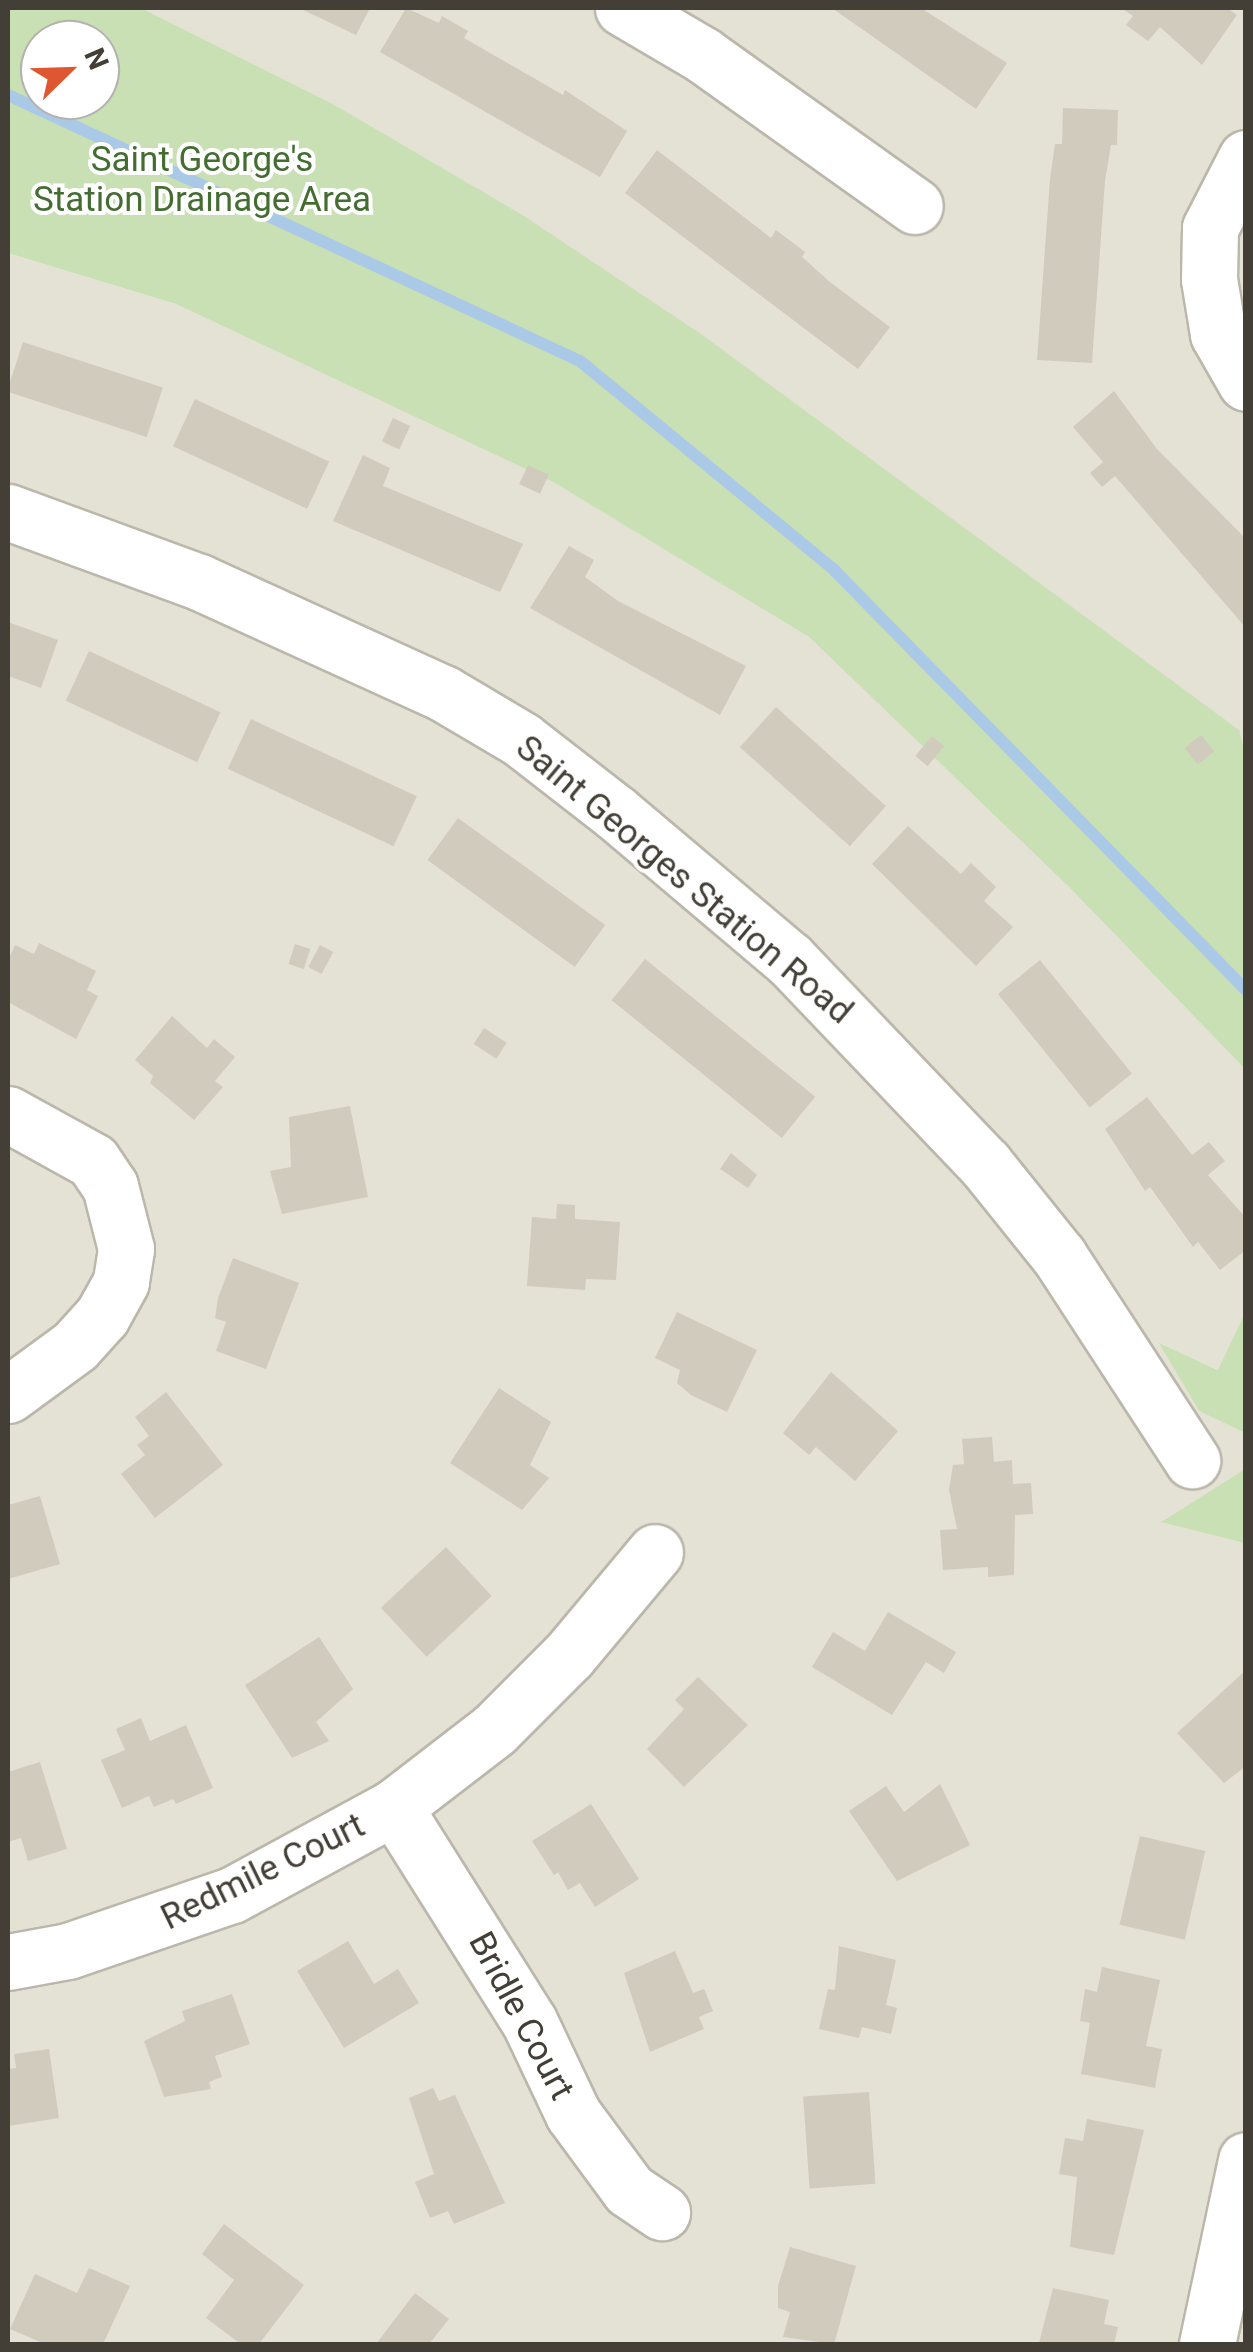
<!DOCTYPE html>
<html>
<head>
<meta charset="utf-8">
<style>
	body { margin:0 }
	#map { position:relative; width:1253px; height:2352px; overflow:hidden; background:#f1efe7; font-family:Roboto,sans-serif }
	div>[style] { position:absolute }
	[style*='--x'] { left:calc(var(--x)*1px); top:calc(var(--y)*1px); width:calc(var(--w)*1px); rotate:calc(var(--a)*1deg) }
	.residential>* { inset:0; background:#e4e1d5 }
	.green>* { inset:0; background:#c9e0b4 }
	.stream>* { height:12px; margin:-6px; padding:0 6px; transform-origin:6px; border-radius:6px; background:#aac9e7 }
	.building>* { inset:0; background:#d1cbbe; transform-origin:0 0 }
	.roads { filter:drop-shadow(2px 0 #bbb7aa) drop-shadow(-2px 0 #bbb7aa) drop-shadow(0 2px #bbb7aa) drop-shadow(0 -2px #bbb7aa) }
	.minor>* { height:55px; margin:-27.5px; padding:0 27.5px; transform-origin:27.5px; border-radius:27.5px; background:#fff }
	span { translate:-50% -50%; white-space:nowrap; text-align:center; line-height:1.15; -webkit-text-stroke:8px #fff; paint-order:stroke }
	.park-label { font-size:35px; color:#446d31 }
	.street-label { font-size:35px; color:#433f37 }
	.frame { position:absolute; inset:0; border:10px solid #433f37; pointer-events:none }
	.north { position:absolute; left:20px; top:20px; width:100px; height:100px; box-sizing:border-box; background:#fff; border:2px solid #b4b2af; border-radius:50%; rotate:67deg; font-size:28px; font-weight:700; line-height:40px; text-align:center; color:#433f37 }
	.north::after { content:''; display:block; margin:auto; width:35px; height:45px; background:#df5730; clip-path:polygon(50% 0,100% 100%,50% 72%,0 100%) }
</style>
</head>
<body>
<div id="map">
	<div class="residential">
		<div style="clip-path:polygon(141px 8px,1245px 8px,1245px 757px,1238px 730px,521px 214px,333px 104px)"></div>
		<div style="clip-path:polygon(8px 253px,176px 304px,553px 482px,809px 637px,1070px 888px,1245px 1069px,1245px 1313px,1219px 1370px,1161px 1344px,1199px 1411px,1245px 1433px,1245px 1469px,1162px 1521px,1245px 1543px,1245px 2344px,8px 2344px)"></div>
	</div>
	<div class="green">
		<div style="clip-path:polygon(evenodd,8px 8px,141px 8px,333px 104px,521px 214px,701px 334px,1239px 730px,1246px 757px,1245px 1069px,1070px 888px,809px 637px,553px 482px,176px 304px,8px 253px,8px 8px,40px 40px,100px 40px,100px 100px,40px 100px,40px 40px)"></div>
		<div style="clip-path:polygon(1245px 1313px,1245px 1433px,1199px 1411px,1159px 1343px,1218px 1370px)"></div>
		<div style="clip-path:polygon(1245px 1469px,1245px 1543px,1161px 1522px)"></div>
	</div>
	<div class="stream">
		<div style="--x:8;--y:95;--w:631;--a:24.94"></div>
		<div style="--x:580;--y:361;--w:329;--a:39.4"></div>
		<div style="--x:834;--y:570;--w:588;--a:45.55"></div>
	</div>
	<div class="building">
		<div style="clip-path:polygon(299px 8px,370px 8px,356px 35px)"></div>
		<div style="clip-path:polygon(406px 8px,439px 23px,442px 16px,468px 31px,464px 38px,563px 95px,565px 90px,627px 131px,600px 177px,380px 52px)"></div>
		<div style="clip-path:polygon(832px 8px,921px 8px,1007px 63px,976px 109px)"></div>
		<div style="clip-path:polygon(1121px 8px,1227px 8px,1237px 15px,1202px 65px,1160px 27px,1148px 41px,1126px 25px,1133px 16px)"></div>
		<div style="clip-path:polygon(1063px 108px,1118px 110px,1117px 145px,1111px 145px,1105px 181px,1092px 363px,1037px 360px,1050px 179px,1055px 144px,1062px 144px)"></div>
		<div style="clip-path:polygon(657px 150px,771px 238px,776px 230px,805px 252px,802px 257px,830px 282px,890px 327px,858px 369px,625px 193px)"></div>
		<div style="left:23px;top:342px;width:147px;height:52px;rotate:18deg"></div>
		<div style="clip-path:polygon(1114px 391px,1157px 449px,1246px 539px,1246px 628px,1115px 476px,1102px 487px,1090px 473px,1103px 462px,1073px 427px)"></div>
		<div style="left:195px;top:399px;width:148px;height:52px;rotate:25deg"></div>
		<div style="left:393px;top:418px;width:19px;height:26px;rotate:25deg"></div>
		<div style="clip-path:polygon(363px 455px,390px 468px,383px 486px,523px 544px,500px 592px,333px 521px)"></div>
		<div style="left:528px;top:465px;width:23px;height:21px;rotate:25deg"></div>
		<div style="clip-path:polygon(569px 546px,594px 560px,585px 577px,618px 601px,746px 666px,720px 715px,530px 608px)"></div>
		<div style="clip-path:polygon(8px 622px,58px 640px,41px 688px,8px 676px)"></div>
		<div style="left:89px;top:651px;width:145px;height:55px;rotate:25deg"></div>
		<div style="left:776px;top:707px;width:148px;height:54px;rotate:42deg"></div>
		<div style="left:251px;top:719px;width:183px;height:55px;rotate:25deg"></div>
		<div style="left:1201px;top:735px;width:21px;height:21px;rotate:51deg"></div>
		<div style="left:932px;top:736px;width:16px;height:26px;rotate:40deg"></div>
		<div style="left:458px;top:818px;width:182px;height:52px;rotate:36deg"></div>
		<div style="clip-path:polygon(908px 826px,961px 874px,971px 863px,996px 887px,984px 901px,1013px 927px,976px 966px,872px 864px)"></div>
		<div style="clip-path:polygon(39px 943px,96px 971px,87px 990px,98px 996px,76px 1039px,8px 1002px,8px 961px,15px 945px,34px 954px)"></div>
		<div style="left:295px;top:944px;width:16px;height:21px;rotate:18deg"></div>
		<div style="left:320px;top:945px;width:15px;height:25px;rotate:28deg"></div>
		<div style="left:645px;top:959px;width:219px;height:53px;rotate:39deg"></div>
		<div style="left:1040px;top:960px;width:146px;height:54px;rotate:51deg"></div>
		<div style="clip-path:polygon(172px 1016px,207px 1048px,214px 1039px,235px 1057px,215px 1081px,223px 1087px,194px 1120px,150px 1083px,153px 1076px,135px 1060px)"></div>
		<div style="left:484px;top:1028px;width:27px;height:19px;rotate:33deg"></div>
		<div style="clip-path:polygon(1147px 1097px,1192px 1155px,1209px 1142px,1225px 1161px,1208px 1175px,1246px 1218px,1246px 1250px,1220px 1270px,1198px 1242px,1193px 1247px,1150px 1187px,1145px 1191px,1105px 1129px)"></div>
		<div style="clip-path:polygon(350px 1106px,368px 1197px,282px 1214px,270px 1171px,291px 1167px,289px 1117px)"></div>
		<div style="clip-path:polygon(731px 1153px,757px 1175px,748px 1188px,720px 1169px)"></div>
		<div style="clip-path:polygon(557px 1204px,575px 1205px,575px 1219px,620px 1222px,616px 1280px,586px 1279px,585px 1290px,527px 1286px,532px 1217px,556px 1219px)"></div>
		<div style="clip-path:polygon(233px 1258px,299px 1283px,266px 1369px,216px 1351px,226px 1322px,215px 1318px,218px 1298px)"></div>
		<div style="clip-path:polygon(677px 1312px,757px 1350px,727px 1412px,691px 1395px,677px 1383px,680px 1370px,655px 1358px)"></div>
		<div style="clip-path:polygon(831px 1372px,898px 1431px,855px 1481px,816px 1447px,809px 1455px,783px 1433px)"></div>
		<div style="clip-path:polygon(499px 1388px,551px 1422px,530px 1465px,549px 1478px,522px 1510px,450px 1463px)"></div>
		<div style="clip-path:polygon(166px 1392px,223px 1465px,155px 1518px,121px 1474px,145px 1455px,137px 1445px,149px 1436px,135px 1417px)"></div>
		<div style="clip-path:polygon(992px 1437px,994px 1462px,1012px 1460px,1013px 1484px,1031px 1483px,1033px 1514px,1015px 1515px,1014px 1575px,988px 1577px,988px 1567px,943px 1570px,940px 1530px,957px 1529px,949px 1490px,953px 1465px,964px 1464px,962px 1439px)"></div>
		<div style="clip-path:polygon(40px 1496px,60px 1564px,8px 1579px,8px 1505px)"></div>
		<div style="left:446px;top:1547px;width:67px;height:89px;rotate:47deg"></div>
		<div style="clip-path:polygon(888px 1612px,956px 1652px,944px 1673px,926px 1662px,892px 1715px,812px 1667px,833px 1632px,865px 1651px)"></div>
		<div style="clip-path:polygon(319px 1637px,353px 1689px,316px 1722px,329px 1741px,292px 1758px,245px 1685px)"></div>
		<div style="clip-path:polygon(1246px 1670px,1246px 1766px,1224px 1783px,1177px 1733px)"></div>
		<div style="clip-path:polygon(698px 1677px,748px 1725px,684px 1787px,647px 1749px,684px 1709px,675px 1700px)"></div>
		<div style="clip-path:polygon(141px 1718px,150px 1741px,186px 1725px,213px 1788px,176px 1804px,173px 1799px,154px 1807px,149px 1796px,122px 1808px,101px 1760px,125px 1750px,116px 1729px)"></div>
		<div style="clip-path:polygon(40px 1762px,67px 1849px,28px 1861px,21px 1838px,8px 1842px,8px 1772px)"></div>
		<div style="clip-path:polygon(940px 1784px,970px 1845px,897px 1881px,849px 1811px,886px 1786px,904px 1812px)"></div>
		<div style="clip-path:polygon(591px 1804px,639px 1879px,595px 1907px,580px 1883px,568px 1890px,558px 1872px,554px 1875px,532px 1841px)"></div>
		<div style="left:1140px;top:1836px;width:67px;height:91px;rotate:13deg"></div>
		<div style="clip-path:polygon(348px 1941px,374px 1984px,398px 1969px,419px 2003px,344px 2048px,297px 1971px)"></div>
		<div style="clip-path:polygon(839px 1946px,896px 1960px,886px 2005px,897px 2008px,891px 2034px,862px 2027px,859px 2038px,819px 2029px,828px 1989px,835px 1990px)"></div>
		<div style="clip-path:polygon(675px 1951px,693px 1993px,704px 1989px,713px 2011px,699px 2017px,704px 2029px,650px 2052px,624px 1973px)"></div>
		<div style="clip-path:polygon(1102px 1967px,1160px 1980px,1146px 2046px,1162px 2049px,1155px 2088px,1081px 2074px,1090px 2023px,1080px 2021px,1085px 1989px,1097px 1992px)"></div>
		<div style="clip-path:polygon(232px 1994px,250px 2044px,215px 2056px,222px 2077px,209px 2082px,211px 2089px,164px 2097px,144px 2041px,185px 2021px,182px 2011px)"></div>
		<div style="clip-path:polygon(49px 2049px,59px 2118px,8px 2126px,8px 2069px,16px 2068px,14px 2054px)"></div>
		<div style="clip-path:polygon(433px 2088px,439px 2101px,455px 2095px,505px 2203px,454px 2224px,448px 2211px,430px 2218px,415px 2182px,434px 2174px,409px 2098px)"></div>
		<div style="left:869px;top:2092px;width:92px;height:66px;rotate:86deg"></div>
		<div style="clip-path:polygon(1087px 2119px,1144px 2130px,1114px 2255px,1070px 2247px,1077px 2177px,1059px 2174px,1065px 2138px,1083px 2141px)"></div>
		<div style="clip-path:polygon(224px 2224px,304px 2285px,259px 2344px,241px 2344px,206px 2318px,234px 2280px,202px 2254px)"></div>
		<div style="clip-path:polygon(790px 2247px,856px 2266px,834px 2344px,783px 2337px,790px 2312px,778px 2308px,778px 2286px)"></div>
		<div style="clip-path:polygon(89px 2268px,130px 2286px,103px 2344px,45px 2344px,10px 2329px,35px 2274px,77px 2293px)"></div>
		<div style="clip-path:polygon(1053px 2288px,1109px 2300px,1104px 2324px,1118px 2327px,1114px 2344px,1039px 2343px)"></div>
		<div style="clip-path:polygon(415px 2293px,449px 2319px,429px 2344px,376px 2344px)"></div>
	</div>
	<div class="roads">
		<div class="minor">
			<div style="--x:623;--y:8;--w:93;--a:30.4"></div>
			<div style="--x:703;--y:55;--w:260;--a:35.5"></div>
			<div style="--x:1246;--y:158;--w:79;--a:117.2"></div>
			<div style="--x:1210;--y:228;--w:51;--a:91.1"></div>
			<div style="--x:1209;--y:279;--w:56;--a:80.7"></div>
			<div style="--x:1218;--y:334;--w:56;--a:60.3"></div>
			<div style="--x:8;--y:512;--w:203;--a:20.1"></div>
			<div style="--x:199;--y:582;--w:268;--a:24.5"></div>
			<div style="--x:443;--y:693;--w:92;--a:30.7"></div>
			<div style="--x:522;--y:740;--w:119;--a:37.8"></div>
			<div style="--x:616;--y:813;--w:226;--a:40.2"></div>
			<div style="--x:789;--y:959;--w:284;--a:46.3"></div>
			<div style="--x:985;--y:1164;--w:118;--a:51.2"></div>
			<div style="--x:1059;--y:1256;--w:244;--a:56.9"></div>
			<div style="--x:8;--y:1114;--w:97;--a:28.9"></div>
			<div style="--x:93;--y:1161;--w:30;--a:56"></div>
			<div style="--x:110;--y:1186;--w:65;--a:75.7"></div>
			<div style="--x:126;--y:1249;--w:33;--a:99"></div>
			<div style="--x:121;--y:1282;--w:39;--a:119"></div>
			<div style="--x:102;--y:1316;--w:40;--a:132"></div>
			<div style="--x:75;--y:1346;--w:83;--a:143.8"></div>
			<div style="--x:394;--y:1807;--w:253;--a:57.8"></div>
			<div style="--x:529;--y:2021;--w:103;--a:64.7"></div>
			<div style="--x:573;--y:2114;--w:94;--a:53.6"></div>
			<div style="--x:629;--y:2190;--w:40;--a:34"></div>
			<div style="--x:8;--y:1962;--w:61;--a:-10.4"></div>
			<div style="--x:68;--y:1951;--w:173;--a:-18.9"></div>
			<div style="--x:232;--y:1895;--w:184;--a:-28.5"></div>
			<div style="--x:394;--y:1807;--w:126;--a:-37.6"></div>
			<div style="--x:494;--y:1730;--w:106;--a:-45"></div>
			<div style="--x:569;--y:1655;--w:134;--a:-50.1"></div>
			<div style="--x:1207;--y:2344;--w:188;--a:-78"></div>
		</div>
	</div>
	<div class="park-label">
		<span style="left:202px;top:180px">Saint George's<br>Station Drainage Area</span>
	</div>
	<div class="street-label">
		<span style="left:684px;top:880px;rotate:40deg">Saint Georges Station Road</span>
		<span style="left:263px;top:1872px;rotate:-26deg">Redmile Court</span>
		<span style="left:521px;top:2016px;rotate:62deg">Bridle Court</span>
	</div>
	<div class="frame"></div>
	<div class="north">N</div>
</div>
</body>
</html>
